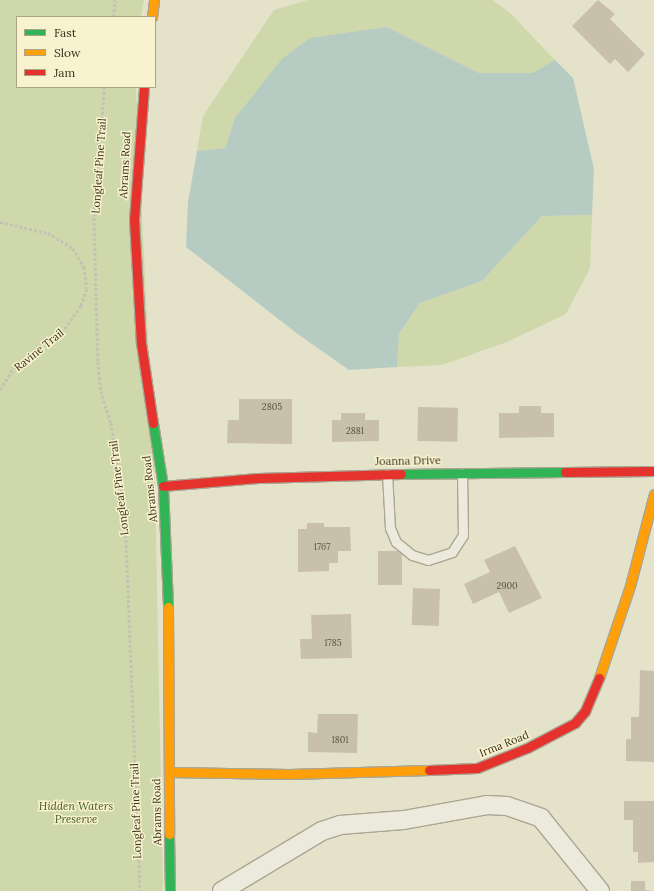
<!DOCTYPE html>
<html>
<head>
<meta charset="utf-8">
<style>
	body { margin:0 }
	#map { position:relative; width:654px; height:891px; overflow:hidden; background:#e5e2ca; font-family:Lora,serif }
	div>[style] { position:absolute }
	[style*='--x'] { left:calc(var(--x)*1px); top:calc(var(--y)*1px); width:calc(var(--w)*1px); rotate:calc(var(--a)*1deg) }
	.green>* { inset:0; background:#ced8ab }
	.water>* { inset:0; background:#b6ccc2 }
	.building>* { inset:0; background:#c9c0ab; transform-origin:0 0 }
	.path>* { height:2.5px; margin-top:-1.25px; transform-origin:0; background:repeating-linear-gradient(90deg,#c5c2b2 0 3px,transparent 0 5px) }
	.roads { filter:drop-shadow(1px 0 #aaa693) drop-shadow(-1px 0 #aaa693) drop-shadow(0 1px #aaa693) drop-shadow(0 -1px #aaa693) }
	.lane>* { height:9px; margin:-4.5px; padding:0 4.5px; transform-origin:4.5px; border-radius:4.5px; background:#eceadc }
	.street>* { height:18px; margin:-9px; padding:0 9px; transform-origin:9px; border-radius:9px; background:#eceadc }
	.fast>* { height:9px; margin:-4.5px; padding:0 4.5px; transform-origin:4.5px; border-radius:4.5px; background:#30b455 }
	.slow>* { height:9px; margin:-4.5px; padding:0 4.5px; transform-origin:4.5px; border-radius:4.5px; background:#ff9f0a }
	.jam>* { height:9px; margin:-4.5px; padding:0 4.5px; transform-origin:4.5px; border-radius:4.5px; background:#e5322d }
	span { translate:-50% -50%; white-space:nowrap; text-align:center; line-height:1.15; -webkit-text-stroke:3px #f8f3ce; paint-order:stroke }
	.number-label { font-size:9px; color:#5c533f }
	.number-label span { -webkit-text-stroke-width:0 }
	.street-label { font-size:11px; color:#382f1b }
	.park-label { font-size:11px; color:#3e5620; font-style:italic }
	.legend { position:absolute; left:16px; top:16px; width:140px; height:72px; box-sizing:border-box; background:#f8f3ce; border:1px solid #aba586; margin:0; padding:5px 7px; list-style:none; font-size:12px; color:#382f1b }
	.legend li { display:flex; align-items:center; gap:8px; height:20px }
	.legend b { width:20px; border:1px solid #aba586 }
</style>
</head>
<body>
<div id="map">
	<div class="green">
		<div style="clip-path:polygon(0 0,144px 0,141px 17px,17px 17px,17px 87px,136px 87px,155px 487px,163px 891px,0 891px)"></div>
		<div style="clip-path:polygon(308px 0,492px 0,509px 12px,555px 60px,532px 73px,479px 73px,387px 27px,235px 118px,225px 148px,197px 151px,203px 116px,274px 10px)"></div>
		<div style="clip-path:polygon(592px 215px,590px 268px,566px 314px,507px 342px,442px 365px,397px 367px,399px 334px,420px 303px,482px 281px,542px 216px)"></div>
	</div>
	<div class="water">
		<div style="clip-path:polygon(387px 27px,479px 73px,532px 73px,555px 60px,573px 78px,594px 169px,592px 215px,542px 216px,482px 281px,420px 303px,399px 334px,397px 367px,349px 370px,299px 335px,186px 247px,188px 202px,197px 151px,225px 148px,235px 118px,282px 59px,310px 38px)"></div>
	</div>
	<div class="building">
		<div style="clip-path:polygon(598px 0,615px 14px,610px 19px,645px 54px,628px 72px,615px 59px,610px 64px,572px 26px)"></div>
		<div style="clip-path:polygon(239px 399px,292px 399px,292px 444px,227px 443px,228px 420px,239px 420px)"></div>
		<div style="clip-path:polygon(519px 406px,541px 406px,541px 413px,554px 413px,554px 437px,499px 438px,499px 413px,519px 413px)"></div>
		<div style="left:418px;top:407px;width:40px;height:34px;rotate:1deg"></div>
		<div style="clip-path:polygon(341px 413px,365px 413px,365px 420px,379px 420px,379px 441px,332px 442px,332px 420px,341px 420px)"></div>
		<div style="clip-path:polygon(307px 523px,324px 523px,324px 527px,350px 527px,351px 551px,338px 551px,338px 563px,329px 563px,329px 571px,298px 572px,298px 529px,307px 529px)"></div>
		<div style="clip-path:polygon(515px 546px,542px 598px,509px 613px,499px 592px,473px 604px,464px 584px,490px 572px,484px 560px)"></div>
		<div style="left:378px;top:551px;width:24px;height:34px"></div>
		<div style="left:413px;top:588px;width:27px;height:37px;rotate:2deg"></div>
		<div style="clip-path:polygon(351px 614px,352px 658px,301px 659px,300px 639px,312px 639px,311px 615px)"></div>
		<div style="clip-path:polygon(640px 670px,654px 671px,654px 762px,626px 761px,626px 739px,631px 739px,631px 717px,639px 717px)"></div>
		<div style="clip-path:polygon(318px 714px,358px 714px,357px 753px,308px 752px,308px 732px,317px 733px)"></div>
		<div style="clip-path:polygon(624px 801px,654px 801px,654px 862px,638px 863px,638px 852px,633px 852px,633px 820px,624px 820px)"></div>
		<div style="clip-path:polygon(631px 881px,645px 881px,645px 890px,654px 891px,631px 891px)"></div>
	</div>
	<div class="path">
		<div style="--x:113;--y:17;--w:17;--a:-83"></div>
		<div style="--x:105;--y:87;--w:121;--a:95.2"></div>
		<div style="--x:94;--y:208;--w:154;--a:88.5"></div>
		<div style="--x:98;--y:362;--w:29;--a:84"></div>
		<div style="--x:101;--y:391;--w:34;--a:73"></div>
		<div style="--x:111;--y:423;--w:53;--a:80.2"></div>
		<div style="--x:120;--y:475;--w:60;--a:84.3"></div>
		<div style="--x:126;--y:535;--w:356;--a:87.7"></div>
		<div style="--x:0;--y:222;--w:49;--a:12.9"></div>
		<div style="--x:48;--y:233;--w:29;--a:31"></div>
		<div style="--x:73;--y:248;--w:22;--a:60"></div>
		<div style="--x:84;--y:267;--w:22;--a:82"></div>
		<div style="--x:87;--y:289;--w:18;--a:109"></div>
		<div style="--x:81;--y:306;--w:33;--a:125"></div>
		<div style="--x:62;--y:333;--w:57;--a:144.9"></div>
		<div style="--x:15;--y:366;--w:29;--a:121"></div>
	</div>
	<div class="roads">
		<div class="lane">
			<div style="--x:387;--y:474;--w:54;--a:86.8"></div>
			<div style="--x:390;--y:528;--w:15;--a:67"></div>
			<div style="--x:396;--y:542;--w:21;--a:39"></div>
			<div style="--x:412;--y:555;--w:17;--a:17"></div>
			<div style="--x:428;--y:560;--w:25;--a:-18"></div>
			<div style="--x:452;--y:552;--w:20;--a:-57"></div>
			<div style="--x:463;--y:535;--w:62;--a:-90.9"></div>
		</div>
		<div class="street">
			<div style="--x:222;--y:891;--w:117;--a:-31"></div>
			<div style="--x:322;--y:831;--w:19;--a:-18"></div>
			<div style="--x:340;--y:825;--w:64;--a:-4.5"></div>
			<div style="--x:404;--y:820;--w:84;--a:-10.2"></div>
			<div style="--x:487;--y:805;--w:20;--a:3"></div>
			<div style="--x:507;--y:806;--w:36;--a:19"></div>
			<div style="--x:541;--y:818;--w:94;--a:51.1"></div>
		</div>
		<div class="fast">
			<div style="--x:153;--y:423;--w:64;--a:81"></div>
			<div style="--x:163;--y:486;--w:121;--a:87.6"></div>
			<div style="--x:401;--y:474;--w:164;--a:-0.7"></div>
			<div style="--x:169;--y:834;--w:57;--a:89"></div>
		</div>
		<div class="slow">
			<div style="--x:152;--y:17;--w:17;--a:-83"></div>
			<div style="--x:168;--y:607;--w:227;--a:89.7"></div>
			<div style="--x:599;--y:678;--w:97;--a:-71.4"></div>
			<div style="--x:630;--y:586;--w:95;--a:-75.4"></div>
			<div style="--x:169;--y:772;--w:120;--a:1"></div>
			<div style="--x:289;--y:774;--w:140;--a:-1.6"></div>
		</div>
		<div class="jam">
			<div style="--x:144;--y:87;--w:132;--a:94.3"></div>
			<div style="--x:134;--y:219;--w:124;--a:86.8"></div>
			<div style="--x:141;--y:343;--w:81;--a:81.5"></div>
			<div style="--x:565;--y:472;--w:89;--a:-0.6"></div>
			<div style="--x:163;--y:486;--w:95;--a:-4.8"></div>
			<div style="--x:258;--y:478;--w:143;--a:-1.6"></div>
			<div style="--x:429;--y:770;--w:48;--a:-2.4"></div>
			<div style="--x:477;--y:768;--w:54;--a:-21.8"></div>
			<div style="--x:527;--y:748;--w:54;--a:-27.5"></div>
			<div style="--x:575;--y:723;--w:16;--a:-50"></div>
			<div style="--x:585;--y:711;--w:36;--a:-67"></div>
		</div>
	</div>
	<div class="number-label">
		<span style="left:272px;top:407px">2805</span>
		<span style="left:355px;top:431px">2881</span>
		<span style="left:322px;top:547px">1767</span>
		<span style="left:507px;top:586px">2900</span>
		<span style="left:333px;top:643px">1785</span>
		<span style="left:340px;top:740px">1801</span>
	</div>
	<div class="street-label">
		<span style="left:125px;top:165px;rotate:-87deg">Abrams Road</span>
		<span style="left:99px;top:166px;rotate:-86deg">Longleaf Pine Trail</span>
		<span style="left:39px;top:350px;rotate:-39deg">Ravine Trail</span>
		<span style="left:408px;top:461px;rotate:-1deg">Joanna Drive</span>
		<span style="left:119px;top:488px;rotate:-97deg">Longleaf Pine Trail</span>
		<span style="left:150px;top:489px;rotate:-96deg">Abrams Road</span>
		<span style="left:504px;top:744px;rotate:-22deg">Irma Road</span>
		<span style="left:136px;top:811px;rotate:-92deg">Longleaf Pine Trail</span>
		<span style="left:157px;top:812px;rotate:-91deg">Abrams Road</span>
	</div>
	<div class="park-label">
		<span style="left:76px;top:813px">Hidden Waters<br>Preserve</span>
	</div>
	<ul class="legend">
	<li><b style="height:5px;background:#30b455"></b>Fast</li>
	<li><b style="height:5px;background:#ff9f0a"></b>Slow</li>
	<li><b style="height:5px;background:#e5322d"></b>Jam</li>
	</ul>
</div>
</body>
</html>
